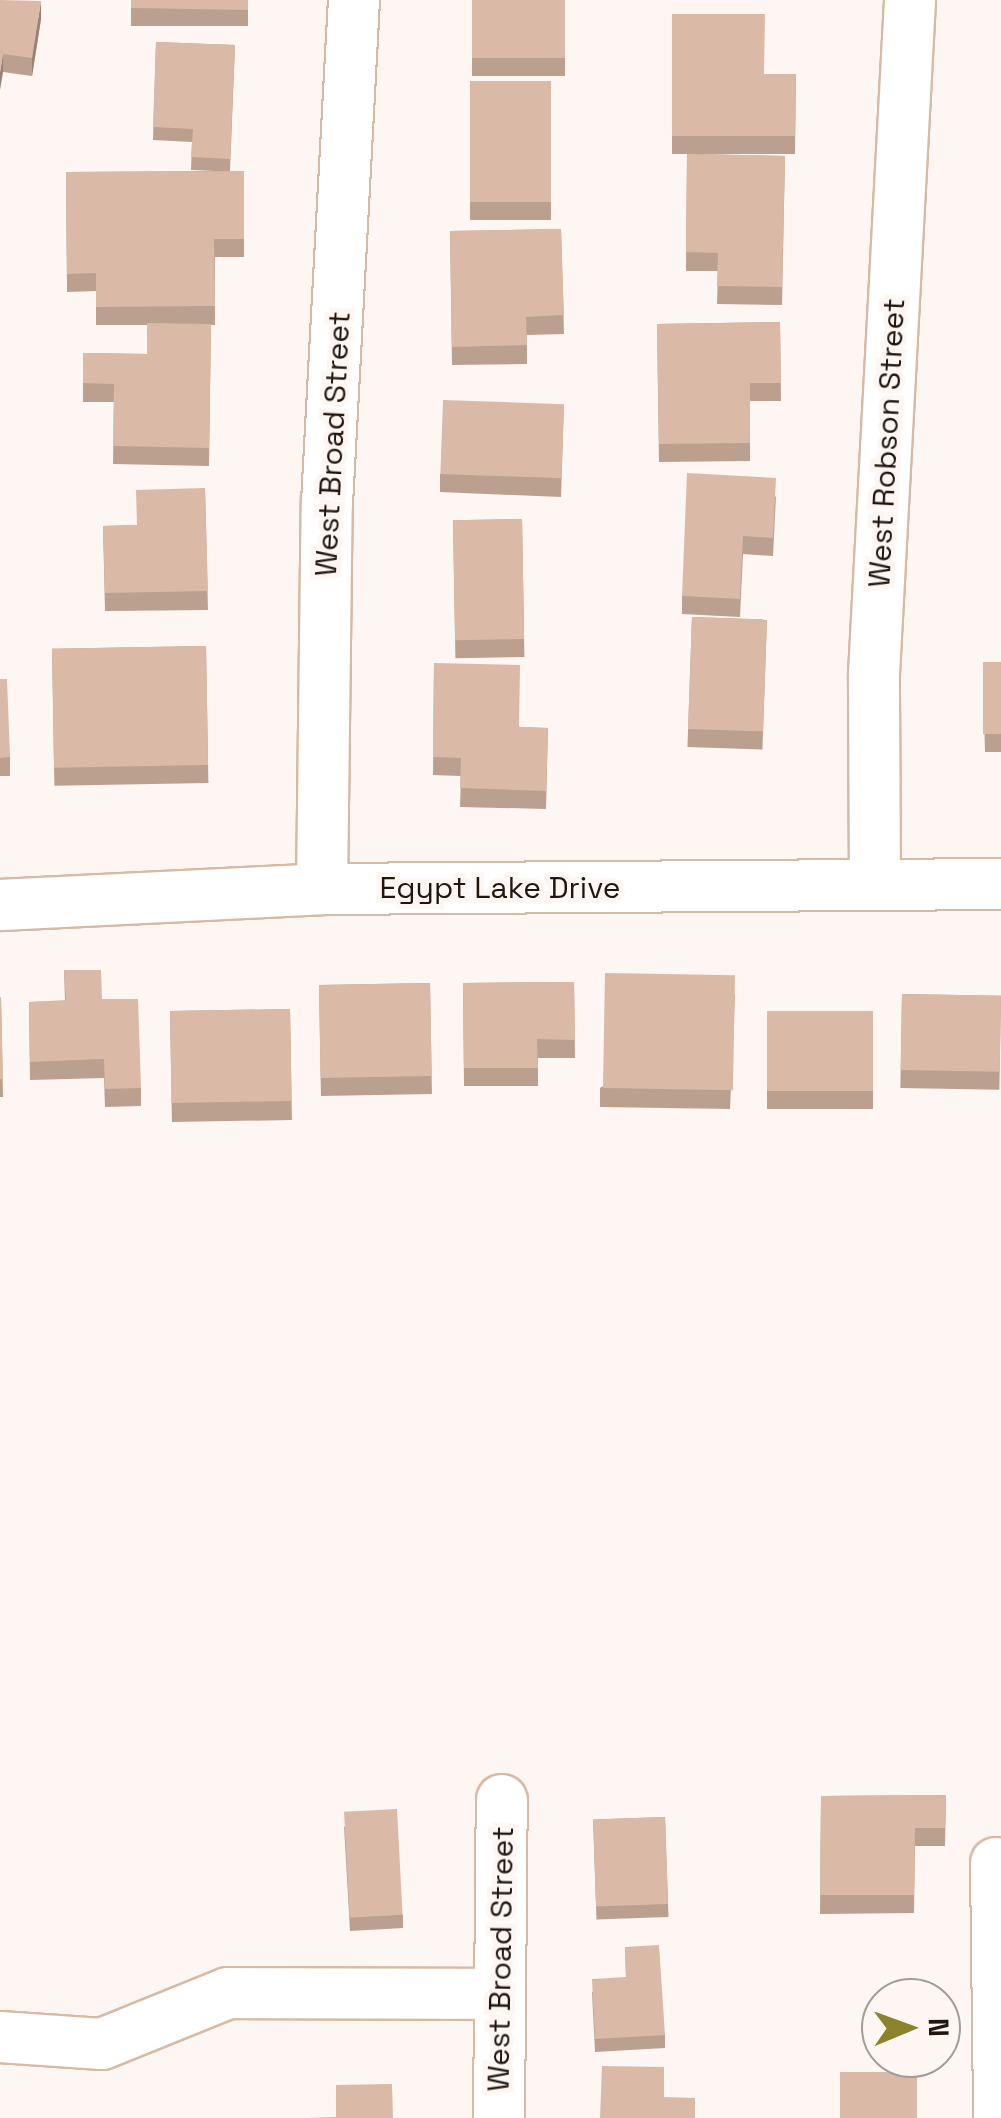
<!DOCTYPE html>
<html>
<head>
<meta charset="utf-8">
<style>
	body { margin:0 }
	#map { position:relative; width:1001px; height:2118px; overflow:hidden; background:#fdf6f2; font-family:"Space Grotesk",sans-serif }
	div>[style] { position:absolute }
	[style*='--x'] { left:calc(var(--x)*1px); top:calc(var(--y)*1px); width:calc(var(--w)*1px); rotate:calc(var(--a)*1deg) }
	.roads { filter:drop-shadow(2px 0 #d7baa3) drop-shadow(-2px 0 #d7baa3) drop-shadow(0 2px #d7baa3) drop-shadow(0 -2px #d7baa3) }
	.street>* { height:50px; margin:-25px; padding:0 25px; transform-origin:25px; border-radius:25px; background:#fff }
	.wall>* { inset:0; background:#bb9f8f; transform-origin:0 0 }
	.shaded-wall>* { inset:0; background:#998274 }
	.building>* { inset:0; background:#dab9a6; transform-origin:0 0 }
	span { translate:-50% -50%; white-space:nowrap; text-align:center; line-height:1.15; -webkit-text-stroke:10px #fdf6f2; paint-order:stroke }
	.street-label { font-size:30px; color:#20160d }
	.north { position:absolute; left:861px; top:1978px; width:100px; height:100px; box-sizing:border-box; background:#fdf6f2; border:2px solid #a59c96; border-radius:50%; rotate:89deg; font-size:28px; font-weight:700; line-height:40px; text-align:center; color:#20160d }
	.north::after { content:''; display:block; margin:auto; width:35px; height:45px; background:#8a832b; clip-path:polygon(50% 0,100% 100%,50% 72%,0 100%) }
</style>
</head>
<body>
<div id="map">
	<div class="roads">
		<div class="street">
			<div style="--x:875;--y:885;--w:211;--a:-90.3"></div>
			<div style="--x:874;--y:674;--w:675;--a:-86.94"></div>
			<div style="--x:322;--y:889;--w:386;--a:-89.3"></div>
			<div style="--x:327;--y:503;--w:504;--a:-86.93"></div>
			<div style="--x:0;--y:905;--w:322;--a:-2.8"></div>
			<div style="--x:322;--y:889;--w:679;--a:-0.42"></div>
			<div style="--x:996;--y:1863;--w:255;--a:89.3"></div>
			<div style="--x:0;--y:2037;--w:102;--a:3.9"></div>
			<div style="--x:102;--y:2044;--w:136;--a:-22"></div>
			<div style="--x:228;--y:1993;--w:271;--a:0.2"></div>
			<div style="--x:499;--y:2118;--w:318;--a:-89.5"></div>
		</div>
	</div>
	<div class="wall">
		<div style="clip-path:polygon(0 0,41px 19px,32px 76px,3px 72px)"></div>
		<div style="left:131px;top:0;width:117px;height:26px"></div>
		<div style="left:472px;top:0;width:93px;height:76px"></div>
		<div style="clip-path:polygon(672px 14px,764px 74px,796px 74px,795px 154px,698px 154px,785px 156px,782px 305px,717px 304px,718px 271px,686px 271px,687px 154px,672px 154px)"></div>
		<div style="clip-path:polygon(156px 42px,235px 45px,230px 171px,244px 171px,244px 257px,215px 257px,215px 325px,211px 325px,209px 466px,113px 464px,114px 402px,83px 402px,83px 353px,147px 354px,147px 325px,96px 325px,96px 291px,67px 292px,66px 172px,215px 171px,191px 170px,192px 142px,153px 140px)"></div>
		<div style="left:551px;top:81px;width:139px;height:81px;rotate:90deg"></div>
		<div style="clip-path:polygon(561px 229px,564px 334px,527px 335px,527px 364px,452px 365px,450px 231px)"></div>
		<div style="clip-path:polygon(780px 322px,781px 401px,750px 401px,750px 461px,659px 462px,657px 324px)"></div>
		<div style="clip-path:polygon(564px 404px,561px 497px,440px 492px,440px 474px)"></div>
		<div style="clip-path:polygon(205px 488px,208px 610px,105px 611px,103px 526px,137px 525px)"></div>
		<div style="clip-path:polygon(776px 496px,773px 556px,743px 554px,740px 617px,682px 614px,682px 596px)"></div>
		<div style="left:522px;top:519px;width:138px;height:69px;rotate:89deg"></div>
		<div style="left:692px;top:617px;width:75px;height:130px;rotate:2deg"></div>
		<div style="left:206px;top:646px;width:137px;height:154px;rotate:89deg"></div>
		<div style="clip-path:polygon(1001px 662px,1001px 752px,985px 752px,983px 681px)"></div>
		<div style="clip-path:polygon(434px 663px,520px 727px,548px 728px,546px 809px,460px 807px,461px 776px,433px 775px)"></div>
		<div style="clip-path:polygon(0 679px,10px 757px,10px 776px,0 776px)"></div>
		<div style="clip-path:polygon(64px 970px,102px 999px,141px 1088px,141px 1106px,105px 1107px,104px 1078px,30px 1080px,29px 1002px,65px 1001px)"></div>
		<div style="clip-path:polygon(574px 982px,575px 1058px,538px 1058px,538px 1086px,464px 1086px,463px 983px)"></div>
		<div style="left:430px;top:983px;width:111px;height:111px;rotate:89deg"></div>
		<div style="clip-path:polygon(735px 994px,730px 1109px,600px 1107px,600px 1088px)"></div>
		<div style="left:902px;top:994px;width:99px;height:94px;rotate:1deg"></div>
		<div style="clip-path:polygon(0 997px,1px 997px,3px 1097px,0 1097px)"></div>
		<div style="left:290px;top:1009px;width:111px;height:120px;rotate:89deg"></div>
		<div style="left:767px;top:1011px;width:106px;height:98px"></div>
		<div style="clip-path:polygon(946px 1795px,945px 1846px,915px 1846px,914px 1913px,820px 1914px,821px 1796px)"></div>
		<div style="left:665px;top:1817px;width:100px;height:72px;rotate:88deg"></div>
		<div style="clip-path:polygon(344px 1826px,403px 1915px,403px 1928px,350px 1931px)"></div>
		<div style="clip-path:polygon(625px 1947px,665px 2035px,665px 2048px,595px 2052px,592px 1992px,626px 1977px)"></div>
	</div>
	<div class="shaded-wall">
		<div style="clip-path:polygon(41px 1px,41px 19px,32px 76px,32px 58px)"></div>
		<div style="clip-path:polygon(3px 54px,3px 72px,0 90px,0 72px)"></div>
	</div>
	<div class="building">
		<div style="clip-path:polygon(0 0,41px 1px,32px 58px,3px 54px,0 72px)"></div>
		<div style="clip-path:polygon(131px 0,248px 0,248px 10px,131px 8px)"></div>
		<div style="left:472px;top:0;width:93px;height:58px"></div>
		<div style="clip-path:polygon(672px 14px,765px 14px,764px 74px,796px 74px,795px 136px,672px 136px)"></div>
		<div style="clip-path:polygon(156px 42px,235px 45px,230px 159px,191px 157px,193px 129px,153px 127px)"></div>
		<div style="left:551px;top:81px;width:121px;height:81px;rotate:90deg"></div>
		<div style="clip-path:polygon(687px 154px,785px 156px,782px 287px,717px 286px,718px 253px,686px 252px)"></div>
		<div style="clip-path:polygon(244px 171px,244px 239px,214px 239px,215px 306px,96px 307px,96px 273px,67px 274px,66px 172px)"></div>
		<div style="clip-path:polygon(561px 229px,564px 315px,526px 317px,527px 345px,452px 347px,450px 231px)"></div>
		<div style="clip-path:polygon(780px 322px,781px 383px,750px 383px,750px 443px,659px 444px,657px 324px)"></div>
		<div style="clip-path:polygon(147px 323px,211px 324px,209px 448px,113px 446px,114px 384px,83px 383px,83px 353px,147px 354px)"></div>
		<div style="left:443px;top:400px;width:121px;height:74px;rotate:2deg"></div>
		<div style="clip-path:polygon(687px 473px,776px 478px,773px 538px,743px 536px,740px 599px,682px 596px)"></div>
		<div style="clip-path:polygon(205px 488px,208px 591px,105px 593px,103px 526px,137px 525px,136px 490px)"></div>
		<div style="left:522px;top:519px;width:120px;height:69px;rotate:89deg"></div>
		<div style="left:692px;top:617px;width:75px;height:112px;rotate:2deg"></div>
		<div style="left:206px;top:646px;width:119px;height:154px;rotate:89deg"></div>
		<div style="left:1001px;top:662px;width:72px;height:18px;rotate:90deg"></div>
		<div style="clip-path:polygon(434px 663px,520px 665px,519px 727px,548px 728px,546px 791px,460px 788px,461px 758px,433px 757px)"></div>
		<div style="clip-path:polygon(0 679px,7px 679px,10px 757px,0 758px)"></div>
		<div style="clip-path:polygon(64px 970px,101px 970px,102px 999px,138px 999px,141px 1088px,105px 1089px,104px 1059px,30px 1062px,29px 1002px,66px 1000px)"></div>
		<div style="left:605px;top:973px;width:130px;height:115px;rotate:1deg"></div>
		<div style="clip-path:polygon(574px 982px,575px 1040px,537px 1039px,538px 1068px,464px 1068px,463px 983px)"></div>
		<div style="left:430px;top:983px;width:93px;height:111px;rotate:89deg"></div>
		<div style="left:902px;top:994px;width:99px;height:76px;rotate:1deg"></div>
		<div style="clip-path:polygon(0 997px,1px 997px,3px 1079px,0 1079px)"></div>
		<div style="left:290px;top:1009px;width:92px;height:120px;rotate:89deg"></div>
		<div style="left:767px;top:1011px;width:106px;height:80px"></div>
		<div style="clip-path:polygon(946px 1795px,945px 1828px,915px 1828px,914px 1895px,820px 1895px,821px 1796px)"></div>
		<div style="left:397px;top:1809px;width:106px;height:53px;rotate:87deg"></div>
		<div style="left:665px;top:1817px;width:87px;height:72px;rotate:88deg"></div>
		<div style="clip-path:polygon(659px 1945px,665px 2035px,595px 2039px,592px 1979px,626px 1977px,625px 1947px)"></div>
		<div style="clip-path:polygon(602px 2066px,664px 2067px,664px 2097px,695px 2098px,695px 2118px,600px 2118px)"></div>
		<div style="left:917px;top:2072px;width:46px;height:77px;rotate:90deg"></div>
		<div style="clip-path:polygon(392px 2084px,393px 2118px,307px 2118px,336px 2117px,336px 2085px)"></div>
	</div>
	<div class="street-label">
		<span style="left:887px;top:443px;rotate:-87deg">West Robson Street</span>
		<span style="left:333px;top:444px;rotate:-87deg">West Broad Street</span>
		<span style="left:500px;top:888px">Egypt Lake Drive</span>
		<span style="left:501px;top:1959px;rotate:-89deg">West Broad Street</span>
	</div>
	<div class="north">N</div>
</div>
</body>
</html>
